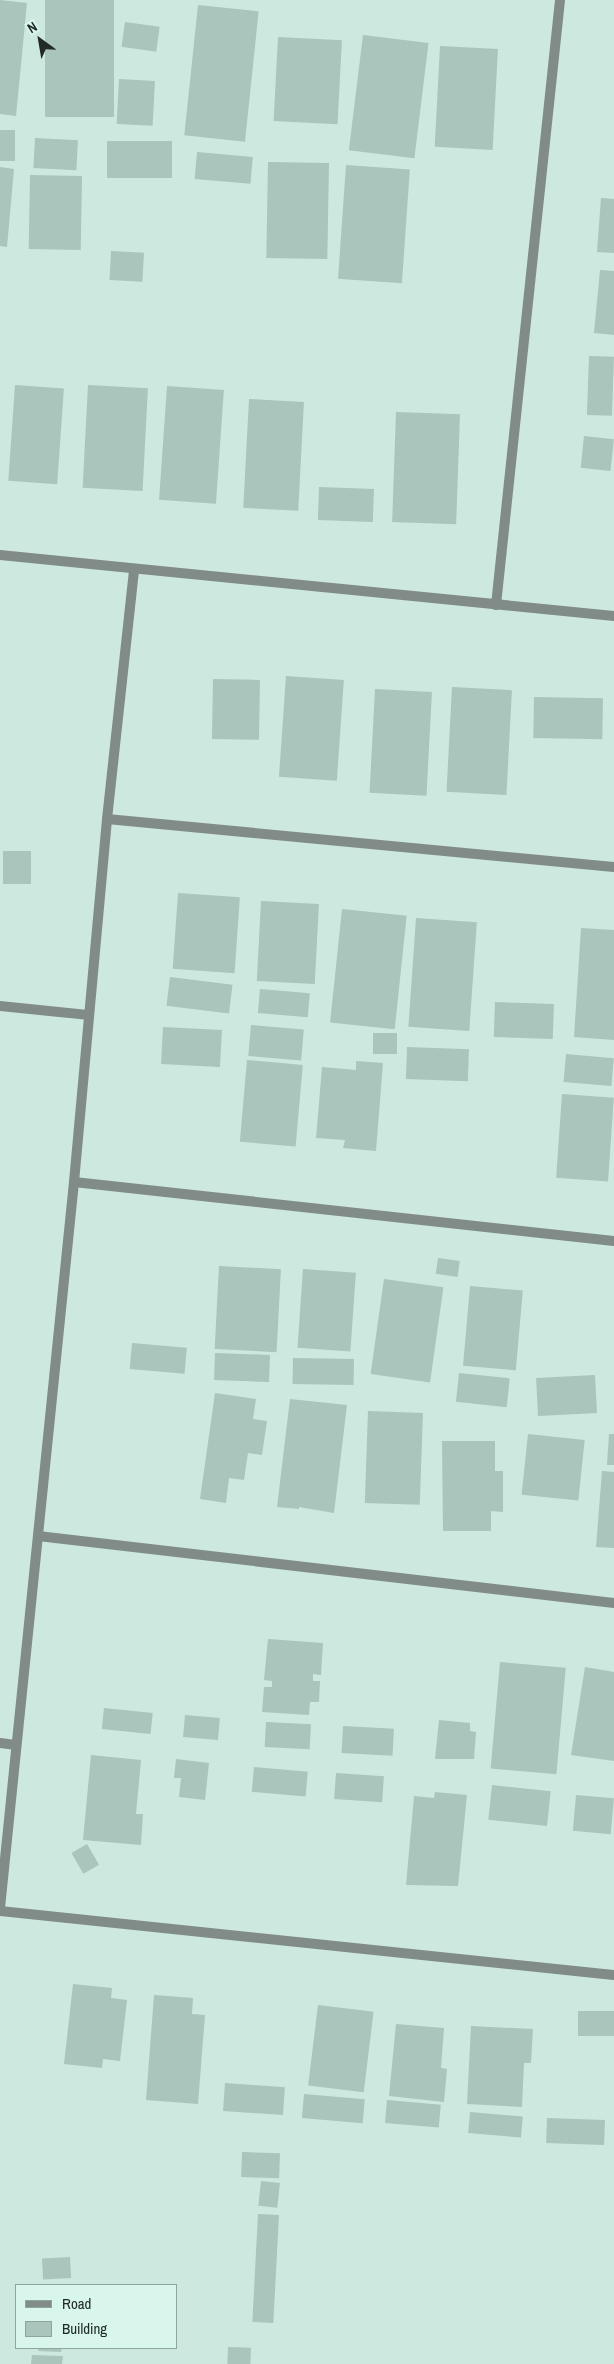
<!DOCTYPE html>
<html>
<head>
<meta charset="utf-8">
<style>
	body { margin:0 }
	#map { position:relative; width:614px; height:2364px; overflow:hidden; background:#cce8df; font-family:"Archivo Narrow",sans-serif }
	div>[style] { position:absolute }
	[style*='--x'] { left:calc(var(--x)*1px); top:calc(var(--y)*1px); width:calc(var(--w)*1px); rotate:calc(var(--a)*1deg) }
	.building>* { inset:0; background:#a9c5bc; transform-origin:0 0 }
	.street>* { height:10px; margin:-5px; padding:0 5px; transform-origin:5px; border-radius:5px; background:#818c88 }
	span { translate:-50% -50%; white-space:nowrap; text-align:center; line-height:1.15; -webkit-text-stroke:4px #d9f6ec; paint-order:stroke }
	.legend { position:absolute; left:15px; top:2284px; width:162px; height:65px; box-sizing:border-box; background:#d9f6ec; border:1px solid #8fa59d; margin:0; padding:6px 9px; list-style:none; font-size:15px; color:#202b27 }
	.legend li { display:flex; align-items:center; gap:10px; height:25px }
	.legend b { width:25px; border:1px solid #8fa59d }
	.north { position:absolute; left:15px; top:15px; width:50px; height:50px; -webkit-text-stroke:4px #d9f6ec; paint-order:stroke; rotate:328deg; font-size:14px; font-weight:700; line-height:20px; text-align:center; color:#202b27 }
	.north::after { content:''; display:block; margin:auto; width:18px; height:22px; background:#202b27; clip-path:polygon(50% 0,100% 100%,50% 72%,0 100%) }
</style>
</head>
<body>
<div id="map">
	<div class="building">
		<div style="clip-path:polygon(0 0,27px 3px,16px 116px,0 114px)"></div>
		<div style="left:45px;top:0;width:69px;height:117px"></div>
		<div style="left:198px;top:5px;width:61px;height:131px;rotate:6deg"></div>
		<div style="left:125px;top:22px;width:35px;height:25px;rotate:8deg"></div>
		<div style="left:363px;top:35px;width:66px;height:116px;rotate:7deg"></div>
		<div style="left:278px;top:37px;width:64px;height:84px;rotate:3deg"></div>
		<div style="left:440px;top:46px;width:58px;height:101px;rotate:3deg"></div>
		<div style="left:119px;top:79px;width:36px;height:45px;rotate:3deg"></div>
		<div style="left:0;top:130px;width:15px;height:31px"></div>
		<div style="left:35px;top:138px;width:43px;height:30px;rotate:3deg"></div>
		<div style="left:172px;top:141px;width:37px;height:65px;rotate:90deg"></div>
		<div style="left:197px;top:152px;width:56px;height:27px;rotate:5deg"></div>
		<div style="left:268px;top:162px;width:61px;height:96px;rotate:1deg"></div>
		<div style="left:346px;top:165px;width:64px;height:114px;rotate:4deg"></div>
		<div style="clip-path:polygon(0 167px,14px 169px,7px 247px,0 246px)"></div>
		<div style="left:30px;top:175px;width:52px;height:74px;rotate:1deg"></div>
		<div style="clip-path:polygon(601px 198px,614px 199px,614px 253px,597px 252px)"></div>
		<div style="left:111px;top:251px;width:33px;height:29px;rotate:3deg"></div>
		<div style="clip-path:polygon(600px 270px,614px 271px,614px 335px,594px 333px)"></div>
		<div style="left:589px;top:356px;width:25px;height:59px;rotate:2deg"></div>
		<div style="left:15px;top:385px;width:49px;height:96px;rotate:4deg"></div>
		<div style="left:88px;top:385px;width:60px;height:103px;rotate:3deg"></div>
		<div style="left:167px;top:386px;width:57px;height:114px;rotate:4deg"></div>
		<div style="left:249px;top:399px;width:55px;height:109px;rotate:3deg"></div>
		<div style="left:396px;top:412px;width:64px;height:110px;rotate:2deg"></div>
		<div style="left:584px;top:436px;width:30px;height:32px;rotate:6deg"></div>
		<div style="left:319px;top:487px;width:55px;height:33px;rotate:2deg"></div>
		<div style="left:286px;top:676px;width:58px;height:101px;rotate:4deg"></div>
		<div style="left:213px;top:679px;width:47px;height:60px;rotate:1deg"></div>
		<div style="left:452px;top:687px;width:60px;height:105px;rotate:3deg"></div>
		<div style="left:375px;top:689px;width:57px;height:104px;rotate:3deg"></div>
		<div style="left:534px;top:697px;width:69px;height:41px;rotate:1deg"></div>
		<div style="left:3px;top:851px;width:28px;height:33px"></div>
		<div style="left:178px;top:893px;width:62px;height:76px;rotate:4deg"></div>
		<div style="left:261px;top:901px;width:58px;height:80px;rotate:3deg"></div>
		<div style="left:342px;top:909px;width:65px;height:114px;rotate:6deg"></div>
		<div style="left:416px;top:918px;width:61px;height:109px;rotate:4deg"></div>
		<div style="clip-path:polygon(581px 928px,614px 930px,614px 1040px,574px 1037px)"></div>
		<div style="left:170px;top:977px;width:63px;height:29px;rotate:7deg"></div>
		<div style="left:260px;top:989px;width:50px;height:24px;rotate:5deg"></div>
		<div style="left:495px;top:1002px;width:59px;height:35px;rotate:2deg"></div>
		<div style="left:251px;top:1025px;width:53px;height:31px;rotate:5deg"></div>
		<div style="left:163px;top:1027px;width:59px;height:37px;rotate:3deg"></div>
		<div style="left:397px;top:1033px;width:21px;height:24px;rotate:90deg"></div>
		<div style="left:407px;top:1047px;width:62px;height:32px;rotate:2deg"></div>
		<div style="left:566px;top:1054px;width:48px;height:28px;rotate:5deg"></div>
		<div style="left:247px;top:1060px;width:56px;height:82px;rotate:5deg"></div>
		<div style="clip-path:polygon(356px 1061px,383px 1063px,376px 1151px,343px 1148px,345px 1140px,316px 1138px,322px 1067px,356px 1070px)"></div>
		<div style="left:562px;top:1094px;width:52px;height:84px;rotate:4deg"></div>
		<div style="left:438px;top:1258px;width:22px;height:16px;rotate:8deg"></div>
		<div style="left:219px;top:1266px;width:62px;height:83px;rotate:3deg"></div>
		<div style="left:303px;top:1269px;width:53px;height:79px;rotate:4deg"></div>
		<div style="left:384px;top:1279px;width:60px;height:96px;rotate:8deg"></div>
		<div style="left:470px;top:1286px;width:53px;height:80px;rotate:5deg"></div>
		<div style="left:132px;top:1343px;width:55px;height:26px;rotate:5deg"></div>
		<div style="left:215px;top:1353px;width:55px;height:27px;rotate:2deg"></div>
		<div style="left:293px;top:1358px;width:61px;height:26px;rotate:1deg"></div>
		<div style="left:459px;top:1373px;width:51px;height:29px;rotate:6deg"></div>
		<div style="left:595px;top:1375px;width:38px;height:59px;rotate:87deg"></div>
		<div style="clip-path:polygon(215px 1393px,256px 1399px,253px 1419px,267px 1421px,262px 1455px,248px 1453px,244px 1480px,229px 1478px,226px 1503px,200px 1499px)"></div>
		<div style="clip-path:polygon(290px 1399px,347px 1405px,334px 1513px,299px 1507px,299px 1509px,277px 1507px)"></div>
		<div style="left:368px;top:1411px;width:55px;height:92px;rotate:2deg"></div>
		<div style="left:528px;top:1434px;width:57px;height:61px;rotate:6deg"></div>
		<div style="clip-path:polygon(609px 1434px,614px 1434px,614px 1465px,607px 1465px)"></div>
		<div style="clip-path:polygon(442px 1441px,495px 1441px,495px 1471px,503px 1471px,503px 1512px,491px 1511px,491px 1531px,443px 1531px)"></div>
		<div style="clip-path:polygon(602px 1471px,614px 1472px,614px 1548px,596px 1547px)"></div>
		<div style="clip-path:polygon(268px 1639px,323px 1643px,321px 1675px,313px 1674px,313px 1681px,320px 1681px,319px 1702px,310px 1702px,309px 1715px,262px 1712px,264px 1687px,272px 1687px,272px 1681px,264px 1680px)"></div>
		<div style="left:500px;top:1662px;width:66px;height:107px;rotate:5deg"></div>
		<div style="clip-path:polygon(585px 1667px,614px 1672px,614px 1761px,571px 1755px)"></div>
		<div style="left:104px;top:1708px;width:49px;height:21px;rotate:6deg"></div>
		<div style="left:185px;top:1715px;width:35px;height:22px;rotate:5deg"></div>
		<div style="clip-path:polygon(439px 1720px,470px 1723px,470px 1731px,476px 1732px,474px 1759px,435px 1759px)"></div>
		<div style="left:266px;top:1722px;width:45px;height:25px;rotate:3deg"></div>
		<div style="left:343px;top:1726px;width:51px;height:27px;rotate:3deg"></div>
		<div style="clip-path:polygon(91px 1755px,141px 1760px,136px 1814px,143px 1814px,141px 1845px,83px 1840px)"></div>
		<div style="clip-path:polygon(176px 1759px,209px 1763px,205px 1800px,179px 1797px,181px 1778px,174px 1778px)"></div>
		<div style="left:254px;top:1767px;width:54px;height:25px;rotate:5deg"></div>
		<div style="left:336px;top:1773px;width:48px;height:26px;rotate:4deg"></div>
		<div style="left:492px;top:1785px;width:59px;height:35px;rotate:6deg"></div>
		<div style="clip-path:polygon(435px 1792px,467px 1795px,458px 1886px,406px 1885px,414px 1796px,434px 1798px)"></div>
		<div style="left:576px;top:1795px;width:38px;height:36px;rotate:5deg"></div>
		<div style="left:87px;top:1844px;width:24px;height:18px;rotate:60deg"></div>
		<div style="clip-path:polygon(73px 1984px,112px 1988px,111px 1998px,127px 2000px,120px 2061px,103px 2059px,102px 2068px,64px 2064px)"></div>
		<div style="clip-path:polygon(154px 1995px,193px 1998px,192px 2014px,205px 2015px,198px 2104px,146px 2100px)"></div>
		<div style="left:318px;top:2005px;width:56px;height:81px;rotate:7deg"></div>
		<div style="left:614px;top:2011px;width:25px;height:36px;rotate:90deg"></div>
		<div style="clip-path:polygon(396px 2024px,444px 2028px,441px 2068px,447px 2069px,444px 2102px,389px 2096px)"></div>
		<div style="clip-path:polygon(471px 2026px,533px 2029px,531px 2063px,524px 2063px,522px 2107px,467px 2104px)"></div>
		<div style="left:225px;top:2083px;width:60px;height:28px;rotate:4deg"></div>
		<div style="left:304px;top:2094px;width:61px;height:24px;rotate:5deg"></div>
		<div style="left:387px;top:2100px;width:54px;height:23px;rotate:5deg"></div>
		<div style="left:470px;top:2112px;width:53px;height:21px;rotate:5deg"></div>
		<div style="left:547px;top:2118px;width:58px;height:25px;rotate:2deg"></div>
		<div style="left:242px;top:2152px;width:38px;height:25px;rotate:2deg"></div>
		<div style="left:261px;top:2181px;width:19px;height:25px;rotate:6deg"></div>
		<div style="left:258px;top:2214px;width:21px;height:108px;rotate:3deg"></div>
		<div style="left:70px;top:2257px;width:21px;height:28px;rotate:87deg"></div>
		<div style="left:228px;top:2347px;width:23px;height:17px;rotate:2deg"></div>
		<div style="clip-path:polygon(39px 2348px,62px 2348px,61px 2352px,38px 2351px)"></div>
		<div style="clip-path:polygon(32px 2355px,63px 2356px,62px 2364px,31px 2364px)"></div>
	</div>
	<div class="street">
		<div style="--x:0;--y:555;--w:617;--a:5.67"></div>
		<div style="--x:496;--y:605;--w:608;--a:-83.96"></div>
		<div style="--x:107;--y:819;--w:509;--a:5.41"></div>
		<div style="--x:0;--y:1006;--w:88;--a:5.8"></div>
		<div style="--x:74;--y:1182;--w:543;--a:6.24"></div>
		<div style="--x:38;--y:1536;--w:580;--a:6.63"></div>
		<div style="--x:0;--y:1743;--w:16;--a:7"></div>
		<div style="--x:0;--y:1908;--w:730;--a:-84.18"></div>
		<div style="--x:74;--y:1182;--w:364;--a:-84.8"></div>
		<div style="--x:107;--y:819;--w:251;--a:-83.8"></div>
		<div style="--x:0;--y:1911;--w:617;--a:5.95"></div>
	</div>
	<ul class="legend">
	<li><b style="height:6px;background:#818c88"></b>Road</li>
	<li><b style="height:14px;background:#a9c5bc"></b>Building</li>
	</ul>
	<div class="north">N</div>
</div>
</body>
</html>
